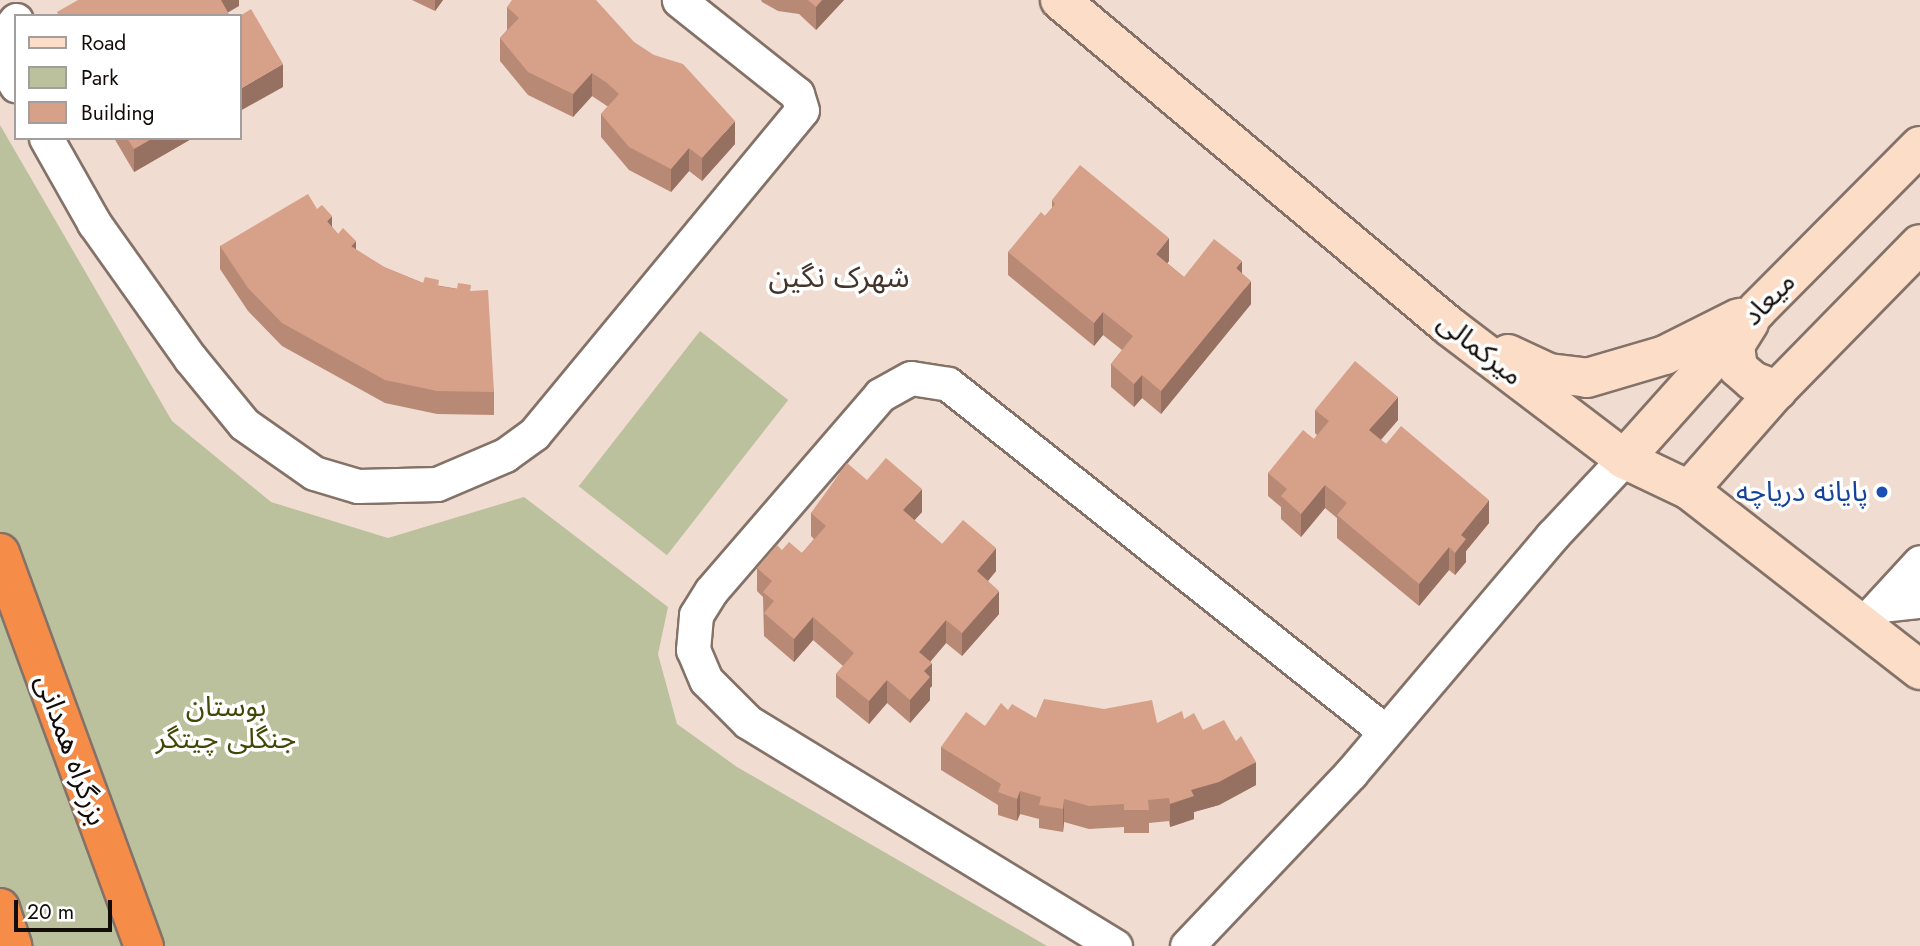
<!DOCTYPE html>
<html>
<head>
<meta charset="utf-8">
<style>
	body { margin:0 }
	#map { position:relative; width:1920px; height:946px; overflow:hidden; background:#f0dcd1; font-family:Jost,"Noto Sans Arabic",sans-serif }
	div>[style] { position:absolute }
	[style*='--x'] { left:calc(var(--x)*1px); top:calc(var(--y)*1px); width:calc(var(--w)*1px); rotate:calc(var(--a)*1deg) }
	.green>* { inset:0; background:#bbc19c; transform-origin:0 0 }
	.roads { filter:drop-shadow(2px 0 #847268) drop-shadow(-2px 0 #847268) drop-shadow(0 2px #847268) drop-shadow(0 -2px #847268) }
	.street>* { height:33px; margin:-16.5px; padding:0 16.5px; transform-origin:16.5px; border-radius:16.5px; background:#fff }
	.secondary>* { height:38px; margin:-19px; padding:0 19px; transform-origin:19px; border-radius:19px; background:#fcddc8 }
	.highway>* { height:38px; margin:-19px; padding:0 19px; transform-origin:19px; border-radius:19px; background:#f58d49 }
	.wall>* { inset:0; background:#b88a76 }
	.shaded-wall>* { inset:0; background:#967060 }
	.building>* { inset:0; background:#d6a089 }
	.dots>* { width:19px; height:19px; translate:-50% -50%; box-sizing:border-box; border:4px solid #fff; border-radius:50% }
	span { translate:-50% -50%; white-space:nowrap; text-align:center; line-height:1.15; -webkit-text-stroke:7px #fff; paint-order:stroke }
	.street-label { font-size:28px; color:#130d09 }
	.transit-label { font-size:28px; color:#164399 }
	.right { translate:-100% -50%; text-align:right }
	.park-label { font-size:28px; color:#424705 }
	.neighbourhood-label { font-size:30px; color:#44352c }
	.legend { position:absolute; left:14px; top:14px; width:228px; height:126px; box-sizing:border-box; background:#fff; border:2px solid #a19e9d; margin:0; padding:9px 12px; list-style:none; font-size:21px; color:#130d09 }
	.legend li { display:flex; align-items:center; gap:14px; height:35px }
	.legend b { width:35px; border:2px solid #a19e9d }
	.scale { position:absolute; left:14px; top:900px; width:98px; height:32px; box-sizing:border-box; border:4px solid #130d09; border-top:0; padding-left:9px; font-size:21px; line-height:24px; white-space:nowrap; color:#130d09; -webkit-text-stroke:5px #fff; paint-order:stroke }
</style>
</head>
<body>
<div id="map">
	<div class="green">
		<div style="clip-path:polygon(0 125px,172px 421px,271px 502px,388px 538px,524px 497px,668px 607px,658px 654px,677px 724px,737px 767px,1047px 946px,0 946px)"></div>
		<div style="left:700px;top:331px;width:112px;height:197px;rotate:38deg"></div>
	</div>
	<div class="roads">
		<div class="street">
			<div style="--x:16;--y:20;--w:11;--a:128"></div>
			<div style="--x:9;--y:29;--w:39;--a:94"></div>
			<div style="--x:6;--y:68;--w:20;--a:60"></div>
			<div style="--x:46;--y:138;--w:98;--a:60.5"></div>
			<div style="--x:94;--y:223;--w:166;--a:54.6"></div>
			<div style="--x:190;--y:358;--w:85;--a:50.7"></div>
			<div style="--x:244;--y:424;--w:85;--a:35"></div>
			<div style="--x:314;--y:473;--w:46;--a:16.5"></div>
			<div style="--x:358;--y:486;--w:79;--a:-1.5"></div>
			<div style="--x:437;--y:484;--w:74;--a:-23.1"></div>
			<div style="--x:505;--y:455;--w:36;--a:-36"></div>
			<div style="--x:534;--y:434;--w:420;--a:-50.4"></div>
			<div style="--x:802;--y:110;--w:17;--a:-107"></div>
			<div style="--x:797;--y:94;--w:151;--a:-141.5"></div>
			<div style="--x:1881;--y:605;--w:39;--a:-6"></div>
			<div style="--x:1863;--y:624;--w:84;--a:-47.4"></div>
			<div style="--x:1115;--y:946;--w:430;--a:-148.6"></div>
			<div style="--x:748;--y:722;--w:59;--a:-135"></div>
			<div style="--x:706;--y:680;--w:33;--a:-113"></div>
			<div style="--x:693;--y:650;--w:35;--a:-85"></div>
			<div style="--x:696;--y:615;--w:28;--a:-58"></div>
			<div style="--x:711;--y:591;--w:259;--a:-49.2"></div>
			<div style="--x:880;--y:395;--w:35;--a:-29"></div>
			<div style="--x:911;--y:378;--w:37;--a:9"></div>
			<div style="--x:948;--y:384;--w:559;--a:38.47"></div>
			<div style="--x:1187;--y:946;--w:238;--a:-46.5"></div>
			<div style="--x:1351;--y:773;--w:311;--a:-49.7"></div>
			<div style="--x:1552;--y:536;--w:105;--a:-46.9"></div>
		</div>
		<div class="secondary">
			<div style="--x:1060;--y:0;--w:508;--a:39.96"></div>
			<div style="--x:1449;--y:326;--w:220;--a:37.2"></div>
			<div style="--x:1624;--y:459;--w:72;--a:25.5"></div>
			<div style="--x:1689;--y:490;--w:293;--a:37.9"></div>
			<div style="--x:1749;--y:323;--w:26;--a:122"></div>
			<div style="--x:1735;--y:345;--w:23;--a:83"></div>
			<div style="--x:1738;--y:368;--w:20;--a:41"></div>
			<div style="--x:1753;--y:381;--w:26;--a:21"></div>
			<div style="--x:1508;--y:354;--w:45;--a:24.9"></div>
			<div style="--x:1549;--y:373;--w:38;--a:7"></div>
			<div style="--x:1587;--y:378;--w:81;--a:-16.4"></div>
			<div style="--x:1665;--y:355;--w:83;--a:-26.6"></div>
			<div style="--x:1624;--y:459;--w:200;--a:-48.2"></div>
			<div style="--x:1757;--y:310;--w:231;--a:-45.2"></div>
			<div style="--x:1689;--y:490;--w:133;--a:-48.7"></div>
			<div style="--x:1777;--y:390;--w:204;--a:-45.6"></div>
		</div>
		<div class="highway">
			<div style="--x:0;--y:553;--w:419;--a:69.9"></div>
			<div style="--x:0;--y:908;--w:40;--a:72"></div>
		</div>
	</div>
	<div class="wall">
		<div style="clip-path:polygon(412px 0,443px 0,435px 11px)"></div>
		<div style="clip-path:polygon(761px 0,844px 0,816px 30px,799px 14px,778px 11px,762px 2px)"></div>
		<div style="clip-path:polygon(507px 7px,634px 42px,735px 144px,702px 181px,689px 171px,671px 192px,629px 170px,601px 137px,601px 114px,608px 106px,607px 106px,592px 96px,573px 117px,528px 95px,500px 61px,500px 38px,507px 30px)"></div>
		<div style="clip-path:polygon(114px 138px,193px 138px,134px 172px)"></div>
		<div style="clip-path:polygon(1052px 200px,1169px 261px,1167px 263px,1184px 277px,1242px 273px,1251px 304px,1161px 414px,1142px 398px,1134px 407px,1111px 387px,1111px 364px,1122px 350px,1103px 335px,1094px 346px,1008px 275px,1008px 252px,1045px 216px,1052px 208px)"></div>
		<div style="clip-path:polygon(317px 209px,338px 234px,356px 250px,384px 267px,423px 283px,471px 291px,494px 392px,494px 415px,437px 414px,385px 403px,282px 346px,248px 311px,220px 269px,220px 246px)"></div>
		<div style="clip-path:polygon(1315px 410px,1398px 420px,1381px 440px,1489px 523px,1466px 551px,1466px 562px,1455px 575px,1449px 570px,1419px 606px,1337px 538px,1337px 518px,1325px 508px,1301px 537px,1281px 519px,1281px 507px,1268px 496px,1268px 473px,1314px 439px,1317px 435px,1315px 433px)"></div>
		<div style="clip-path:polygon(867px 480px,922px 512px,914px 520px,942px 544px,996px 571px,988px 581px,999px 614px,962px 656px,946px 643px,930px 662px,932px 686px,930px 688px,930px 700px,910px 723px,887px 703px,869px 724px,836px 697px,836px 674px,843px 666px,813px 640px,794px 662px,764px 636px,763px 597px,757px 591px,757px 568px,782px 550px,802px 553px,814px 539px,811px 536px,811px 513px)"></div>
		<div style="clip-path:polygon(1008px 710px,1036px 718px,1157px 723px,1184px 719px,1203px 730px,1256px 785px,1219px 805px,1194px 812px,1194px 819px,1170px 827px,1169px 821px,1149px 823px,1149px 833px,1124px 833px,1124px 827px,1089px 829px,1064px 822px,1063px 832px,1039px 828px,1039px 819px,1020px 814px,1017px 821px,998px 815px,998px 805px,941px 770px,941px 747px,985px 726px)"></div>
	</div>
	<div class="shaded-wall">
		<div style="clip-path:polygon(218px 0,239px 0,239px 6px,222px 16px)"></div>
		<div style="clip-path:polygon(435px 0,443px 0,435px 11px)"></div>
		<div style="clip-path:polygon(822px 0,844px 0,816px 30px,816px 7px)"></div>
		<div style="clip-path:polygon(283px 64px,283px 87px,240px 111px,240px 89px)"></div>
		<div style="clip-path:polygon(592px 73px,592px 96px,573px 117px,573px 94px)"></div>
		<div style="clip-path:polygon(735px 121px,735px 144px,702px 181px,702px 158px)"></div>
		<div style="clip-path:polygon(153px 138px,193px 138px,134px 172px,134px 149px)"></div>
		<div style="clip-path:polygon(689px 148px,689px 171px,671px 192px,671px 169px)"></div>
		<div style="clip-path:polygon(332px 216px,332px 239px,327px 221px)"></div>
		<div style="clip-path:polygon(1169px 238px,1169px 261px,1156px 277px,1156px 254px)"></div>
		<div style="clip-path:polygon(356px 241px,356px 264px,351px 246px)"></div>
		<div style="clip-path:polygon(1242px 261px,1242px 284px,1236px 268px)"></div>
		<div style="clip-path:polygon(1251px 281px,1251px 304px,1161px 414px,1161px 391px)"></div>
		<div style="clip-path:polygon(1103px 312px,1103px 335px,1094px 346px,1094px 323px)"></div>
		<div style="clip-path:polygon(1142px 375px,1142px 398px,1134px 407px,1134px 384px)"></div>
		<div style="clip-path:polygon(1398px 397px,1398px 420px,1369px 453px,1369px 430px)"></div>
		<div style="clip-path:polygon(1325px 485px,1325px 508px,1301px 537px,1301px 514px)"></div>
		<div style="clip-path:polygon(922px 489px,922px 512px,903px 533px,903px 510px)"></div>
		<div style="clip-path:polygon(1489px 500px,1489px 523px,1466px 551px,1466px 562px,1455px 575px,1455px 553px,1461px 535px)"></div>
		<div style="clip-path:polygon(1449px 547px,1449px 570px,1419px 606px,1419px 584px)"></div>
		<div style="clip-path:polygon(996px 548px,996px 571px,977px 594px,977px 571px)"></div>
		<div style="clip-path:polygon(999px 591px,999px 614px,962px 656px,962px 633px)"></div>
		<div style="clip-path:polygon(813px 617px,813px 640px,794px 662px,794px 639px)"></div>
		<div style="clip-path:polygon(946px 620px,946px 643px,919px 675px,919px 652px)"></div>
		<div style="clip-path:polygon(932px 663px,932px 686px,930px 688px,930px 700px,910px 723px,910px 700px,924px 671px)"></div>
		<div style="clip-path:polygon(887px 680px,887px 703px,869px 724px,869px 701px)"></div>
		<div style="clip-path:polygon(1256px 762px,1256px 785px,1219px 805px,1194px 812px,1194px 819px,1170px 827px,1170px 804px,1191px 790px)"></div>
		<div style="clip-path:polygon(1020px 791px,1020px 814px,1017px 821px,1017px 799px)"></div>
		<div style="clip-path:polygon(1064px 799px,1064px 822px,1063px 832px,1063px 809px)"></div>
	</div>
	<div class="building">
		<div style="clip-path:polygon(78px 0,221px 0,230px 16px,59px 16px,57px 12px)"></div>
		<div style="clip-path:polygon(512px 0,596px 0,634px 42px,654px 55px,683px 64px,735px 121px,702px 158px,689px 148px,671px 169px,629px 147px,601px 114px,619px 94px,607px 83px,592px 73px,573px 94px,528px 72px,500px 38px,519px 18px,507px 7px)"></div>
		<div style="clip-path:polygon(808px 0,822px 0,816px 7px)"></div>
		<div style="clip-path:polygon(251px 9px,283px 64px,240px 89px,240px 16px)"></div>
		<div style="clip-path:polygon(127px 138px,153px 138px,134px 149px)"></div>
		<div style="clip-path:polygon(1080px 165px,1169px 238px,1156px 254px,1184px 277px,1214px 239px,1242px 261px,1236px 268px,1251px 281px,1161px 391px,1142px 375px,1134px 384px,1111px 364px,1133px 336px,1103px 312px,1094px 323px,1008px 252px,1041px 212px,1045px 216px,1055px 204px,1052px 200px)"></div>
		<div style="clip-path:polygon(308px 194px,317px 209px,322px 205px,332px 216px,327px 221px,338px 234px,343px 228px,356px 241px,351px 246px,384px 267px,423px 283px,425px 277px,439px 280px,438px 286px,457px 289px,458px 283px,471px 285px,470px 291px,488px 290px,494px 392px,437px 391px,385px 380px,282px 323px,248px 288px,220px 246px)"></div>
		<div style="clip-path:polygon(1355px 361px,1398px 397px,1369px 430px,1386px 444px,1401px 426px,1489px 500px,1461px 535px,1466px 539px,1455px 553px,1449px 547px,1419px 584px,1337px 515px,1347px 503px,1325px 485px,1301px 514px,1281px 496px,1287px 489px,1268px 473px,1303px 430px,1314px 439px,1329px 421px,1315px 410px)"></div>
		<div style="clip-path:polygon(886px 458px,922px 489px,903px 510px,942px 544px,963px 520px,996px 548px,977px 571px,999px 591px,962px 633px,946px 620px,919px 652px,932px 663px,924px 671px,930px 677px,910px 700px,887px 680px,869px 701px,836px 674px,854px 653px,813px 617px,794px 639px,764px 613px,774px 601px,763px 592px,772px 581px,757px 568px,777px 545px,782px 550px,789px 542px,802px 553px,826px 526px,811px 513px,847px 463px,867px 480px)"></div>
		<div style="clip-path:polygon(1044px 699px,1104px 709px,1152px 700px,1157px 723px,1182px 711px,1184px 719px,1194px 713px,1203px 730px,1224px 720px,1236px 741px,1241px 736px,1256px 762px,1219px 782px,1191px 790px,1194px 796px,1170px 804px,1169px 798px,1148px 800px,1149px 810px,1124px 810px,1124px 804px,1089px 806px,1064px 799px,1063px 809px,1039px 805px,1041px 797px,1020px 791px,1017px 799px,998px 792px,1001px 784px,941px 747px,966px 712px,985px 726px,1001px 703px,1008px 710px,1012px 704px,1036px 718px)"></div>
	</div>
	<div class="dots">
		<div style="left:1882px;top:492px;background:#1a4fb4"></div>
	</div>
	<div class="street-label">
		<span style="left:1769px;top:299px;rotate:-46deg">میعاد</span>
		<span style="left:1480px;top:349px;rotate:38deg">میرکمالی</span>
		<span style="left:71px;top:750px;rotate:70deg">بزرگراه همدانی</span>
	</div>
	<div class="transit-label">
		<span class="right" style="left:1868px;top:492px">پایانه دریاچه</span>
	</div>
	<div class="park-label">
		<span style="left:226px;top:723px">بوستان<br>جنگلی چیتگر</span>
	</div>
	<div class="neighbourhood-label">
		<span style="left:839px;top:277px">شهرک نگین</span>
	</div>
	<ul class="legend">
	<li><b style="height:9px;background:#fcddc8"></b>Road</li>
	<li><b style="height:19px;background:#bbc19c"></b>Park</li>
	<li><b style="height:19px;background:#d6a089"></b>Building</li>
	</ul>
	<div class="scale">20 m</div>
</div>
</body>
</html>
